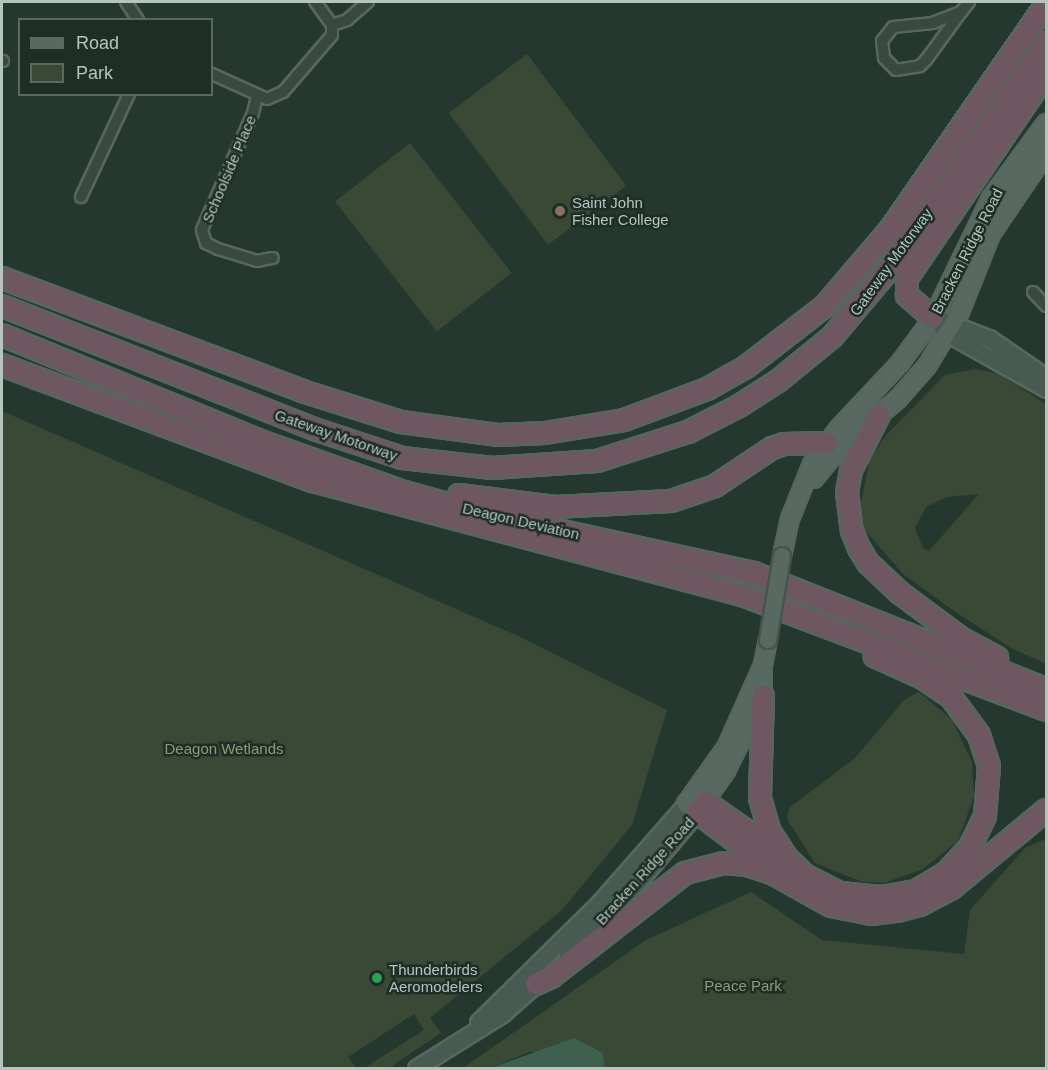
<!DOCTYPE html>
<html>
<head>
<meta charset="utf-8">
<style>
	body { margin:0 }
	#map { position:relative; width:1048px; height:1070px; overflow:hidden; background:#25382f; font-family:Helvetica,sans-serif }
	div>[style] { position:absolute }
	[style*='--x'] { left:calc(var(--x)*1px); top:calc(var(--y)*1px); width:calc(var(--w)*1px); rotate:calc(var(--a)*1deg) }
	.green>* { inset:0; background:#394935; transform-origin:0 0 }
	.water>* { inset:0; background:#3d604f }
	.roads { filter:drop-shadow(2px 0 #57675f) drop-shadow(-2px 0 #57675f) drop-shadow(0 2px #57675f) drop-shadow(0 -2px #57675f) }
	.street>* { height:10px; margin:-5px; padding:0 5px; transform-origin:5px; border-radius:5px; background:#394941 }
	.secondary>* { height:15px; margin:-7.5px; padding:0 7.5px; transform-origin:7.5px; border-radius:7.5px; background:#475b52 }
	.primary>* { height:16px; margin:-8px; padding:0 8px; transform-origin:8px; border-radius:8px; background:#576960 }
	.highway>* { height:20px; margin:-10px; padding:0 10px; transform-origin:10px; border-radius:10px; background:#6e5761 }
	.bridges { filter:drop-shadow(2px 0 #45554d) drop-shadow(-2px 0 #45554d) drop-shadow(0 2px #45554d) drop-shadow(0 -2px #45554d) }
	.primary-bridge>* { height:16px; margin:-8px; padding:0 8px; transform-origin:8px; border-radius:8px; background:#576960 }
	.dots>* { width:16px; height:16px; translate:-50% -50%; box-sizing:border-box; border:3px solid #1e2e26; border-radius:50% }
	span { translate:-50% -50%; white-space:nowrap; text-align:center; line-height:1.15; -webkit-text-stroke:5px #1e2e26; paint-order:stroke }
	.street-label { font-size:15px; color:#b4c5bd }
	.poi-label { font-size:15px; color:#b4c5bd }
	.left { translate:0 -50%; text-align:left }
	.park-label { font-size:15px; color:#939875 }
	.frame { position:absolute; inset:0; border:3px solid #b4c5bd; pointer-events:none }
	.legend { position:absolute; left:18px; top:18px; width:195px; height:78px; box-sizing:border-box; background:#1e2e26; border:2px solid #5a6a62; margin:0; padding:8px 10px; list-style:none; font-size:18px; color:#b4c5bd }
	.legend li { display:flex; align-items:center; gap:12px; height:30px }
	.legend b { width:30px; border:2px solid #5a6a62 }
</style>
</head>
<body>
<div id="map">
	<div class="green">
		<div style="left:527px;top:54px;width:165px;height:98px;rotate:53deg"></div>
		<div style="left:410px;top:143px;width:165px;height:95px;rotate:52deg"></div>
		<div style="clip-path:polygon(evenodd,975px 369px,997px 373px,1046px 404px,1046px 664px,1011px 648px,951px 609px,903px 574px,864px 529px,861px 502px,870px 459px,886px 435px,945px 375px,975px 369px,979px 494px,929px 551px,923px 548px,915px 528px,926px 507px,947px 497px,979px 494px)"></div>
		<div style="clip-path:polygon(2px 411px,516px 635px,667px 710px,632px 825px,562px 910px,430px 1018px,441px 1033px,389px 1068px,364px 1068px,424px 1030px,414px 1014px,348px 1057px,356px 1068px,2px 1068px)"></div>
		<div style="clip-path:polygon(919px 692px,952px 720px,972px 762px,974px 796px,958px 841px,923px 869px,884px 883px,862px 882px,815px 863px,787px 819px,789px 808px,855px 758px,904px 700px)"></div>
		<div style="clip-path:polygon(1046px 839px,1046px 1068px,605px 1068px,603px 1053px,529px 1052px,491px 1068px,463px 1068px,646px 940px,751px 892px,822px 940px,964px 954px,970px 910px,1025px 848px)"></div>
	</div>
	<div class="water">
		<div style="clip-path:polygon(574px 1038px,603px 1053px,605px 1068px,491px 1068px)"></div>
	</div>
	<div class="roads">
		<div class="street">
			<div style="--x:126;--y:2;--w:22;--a:56"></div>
			<div style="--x:961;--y:12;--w:30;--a:159"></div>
			<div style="--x:933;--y:23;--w:40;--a:174.3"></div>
			<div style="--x:893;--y:27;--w:18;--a:128"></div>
			<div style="--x:882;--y:41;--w:17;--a:83"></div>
			<div style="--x:884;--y:58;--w:17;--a:45"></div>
			<div style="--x:896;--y:70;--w:24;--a:-9"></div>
			<div style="--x:920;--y:66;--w:8;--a:-45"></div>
			<div style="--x:926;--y:60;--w:59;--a:-53.9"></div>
			<div style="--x:961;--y:12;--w:13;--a:-51"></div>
			<div style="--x:332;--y:25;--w:16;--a:-18"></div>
			<div style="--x:347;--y:20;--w:28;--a:-41"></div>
			<div style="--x:2;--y:61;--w:1;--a:0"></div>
			<div style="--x:212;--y:74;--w:60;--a:24.4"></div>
			<div style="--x:267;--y:99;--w:17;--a:-24"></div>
			<div style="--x:283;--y:92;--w:75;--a:-49.3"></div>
			<div style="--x:332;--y:35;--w:10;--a:-90"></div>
			<div style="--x:332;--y:25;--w:29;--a:-126"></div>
			<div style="--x:257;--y:96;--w:17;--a:103"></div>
			<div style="--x:253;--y:113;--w:128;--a:113.6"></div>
			<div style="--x:202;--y:230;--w:14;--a:73"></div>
			<div style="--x:206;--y:243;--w:13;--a:27"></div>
			<div style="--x:218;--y:249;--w:41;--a:17.1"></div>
			<div style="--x:257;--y:261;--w:16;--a:-11"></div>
			<div style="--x:81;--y:197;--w:114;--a:-65"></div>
			<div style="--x:1033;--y:292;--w:19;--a:47"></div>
		</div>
		<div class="secondary">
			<div style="--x:942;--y:320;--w:50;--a:21"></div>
			<div style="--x:989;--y:338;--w:67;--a:34.6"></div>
			<div style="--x:940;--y:325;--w:12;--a:48"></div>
			<div style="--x:948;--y:334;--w:112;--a:29.3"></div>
			<div style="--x:567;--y:955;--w:111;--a:-46.1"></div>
			<div style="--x:644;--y:875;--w:82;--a:-49.9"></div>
			<div style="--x:478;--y:1022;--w:170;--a:-44.5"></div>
			<div style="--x:599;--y:903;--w:132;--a:-48.7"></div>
			<div style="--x:416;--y:1068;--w:102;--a:-32.1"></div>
			<div style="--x:502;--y:1014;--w:55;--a:-41.3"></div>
		</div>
		<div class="primary">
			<div style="--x:814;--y:479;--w:36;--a:-51"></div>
			<div style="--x:837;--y:451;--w:80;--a:-40.4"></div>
			<div style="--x:898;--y:399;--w:44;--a:-48.7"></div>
			<div style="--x:927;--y:366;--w:63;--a:-58.6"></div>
			<div style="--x:960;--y:312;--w:84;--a:-68.3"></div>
			<div style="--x:991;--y:234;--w:98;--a:-55.8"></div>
			<div style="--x:782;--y:556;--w:38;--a:-78"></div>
			<div style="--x:790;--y:519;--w:59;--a:-68.2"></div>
			<div style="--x:812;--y:464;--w:45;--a:-53.1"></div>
			<div style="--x:839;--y:428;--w:89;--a:-46.8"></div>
			<div style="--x:900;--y:363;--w:56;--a:-53.7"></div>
			<div style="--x:933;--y:318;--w:133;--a:-64.2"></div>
			<div style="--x:991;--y:198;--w:93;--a:-53.7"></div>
			<div style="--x:763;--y:665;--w:31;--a:90"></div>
			<div style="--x:763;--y:696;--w:84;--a:116.3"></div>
			<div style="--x:726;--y:771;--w:50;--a:125.3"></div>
			<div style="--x:697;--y:812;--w:14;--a:-144"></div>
			<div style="--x:686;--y:804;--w:71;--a:-54.7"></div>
			<div style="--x:727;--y:746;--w:89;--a:-66"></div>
			<div style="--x:763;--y:665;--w:25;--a:-79"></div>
		</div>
		<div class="highway">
			<div style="--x:2;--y:278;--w:321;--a:20.6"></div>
			<div style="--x:302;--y:391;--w:104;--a:17.4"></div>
			<div style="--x:401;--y:422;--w:99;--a:7.6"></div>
			<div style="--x:499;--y:435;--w:46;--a:-2.5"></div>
			<div style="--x:545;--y:433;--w:80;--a:-9.3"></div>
			<div style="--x:624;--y:420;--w:89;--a:-20.5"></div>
			<div style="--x:707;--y:389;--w:45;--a:-29.4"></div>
			<div style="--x:746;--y:367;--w:100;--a:-37.7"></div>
			<div style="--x:825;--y:306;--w:100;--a:-49.5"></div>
			<div style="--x:890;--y:230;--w:274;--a:-55.3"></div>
			<div style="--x:2;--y:306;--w:339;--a:21.5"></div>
			<div style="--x:317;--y:430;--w:89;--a:18.2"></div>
			<div style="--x:402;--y:458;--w:91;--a:6.3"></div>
			<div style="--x:492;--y:468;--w:105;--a:-3.8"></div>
			<div style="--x:597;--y:461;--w:96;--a:-17.7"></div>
			<div style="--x:688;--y:432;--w:57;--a:-27"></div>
			<div style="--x:739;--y:406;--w:46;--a:-32.7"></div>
			<div style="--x:778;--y:381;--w:70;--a:-39.2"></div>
			<div style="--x:832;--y:337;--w:82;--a:-49.9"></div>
			<div style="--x:885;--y:274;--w:282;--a:-55.1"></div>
			<div style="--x:933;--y:318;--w:35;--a:-139"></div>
			<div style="--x:907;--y:295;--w:17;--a:-90"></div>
			<div style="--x:907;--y:278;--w:247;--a:-55.7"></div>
			<div style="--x:2;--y:335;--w:282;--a:22.3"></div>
			<div style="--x:263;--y:442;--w:150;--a:19.5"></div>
			<div style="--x:404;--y:492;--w:83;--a:15.4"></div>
			<div style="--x:484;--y:514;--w:276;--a:12.3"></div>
			<div style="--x:754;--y:573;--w:314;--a:21.7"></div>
			<div style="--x:2;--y:365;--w:332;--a:20.5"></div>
			<div style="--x:313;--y:481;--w:444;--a:14.9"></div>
			<div style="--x:742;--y:595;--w:325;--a:20.7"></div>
			<div style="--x:879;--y:415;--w:62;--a:117"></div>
			<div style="--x:851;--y:470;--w:22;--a:100"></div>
			<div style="--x:847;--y:492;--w:39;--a:83"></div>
			<div style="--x:852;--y:531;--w:18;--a:68"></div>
			<div style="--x:859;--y:548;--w:17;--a:59"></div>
			<div style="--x:868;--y:563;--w:44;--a:43.2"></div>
			<div style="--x:900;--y:593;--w:77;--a:36.6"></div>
			<div style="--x:962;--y:639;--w:40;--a:28"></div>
			<div style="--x:459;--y:495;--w:97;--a:7.1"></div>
			<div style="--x:555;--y:507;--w:116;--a:-3"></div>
			<div style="--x:671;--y:501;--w:46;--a:-18.8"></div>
			<div style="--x:715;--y:486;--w:69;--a:-33.7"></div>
			<div style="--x:772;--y:448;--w:13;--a:-18"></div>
			<div style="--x:784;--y:444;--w:43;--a:-1.3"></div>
			<div style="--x:763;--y:696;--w:102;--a:91.7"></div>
			<div style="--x:760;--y:798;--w:35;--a:74"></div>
			<div style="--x:770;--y:832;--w:30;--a:57"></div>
			<div style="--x:786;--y:857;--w:28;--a:44"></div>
			<div style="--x:806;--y:876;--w:38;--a:27"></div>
			<div style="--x:840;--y:893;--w:41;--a:5.6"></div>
			<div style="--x:881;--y:897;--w:36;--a:-10"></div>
			<div style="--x:916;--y:891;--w:35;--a:-31"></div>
			<div style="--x:946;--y:873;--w:35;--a:-47"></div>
			<div style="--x:970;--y:847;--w:34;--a:-64"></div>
			<div style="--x:985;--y:816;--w:50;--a:-85.4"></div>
			<div style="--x:989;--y:766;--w:33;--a:-108"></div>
			<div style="--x:979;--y:735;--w:47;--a:-126.4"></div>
			<div style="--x:951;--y:697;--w:36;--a:-146"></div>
			<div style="--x:921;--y:677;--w:51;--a:-155.9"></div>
			<div style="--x:705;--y:802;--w:93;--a:34.9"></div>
			<div style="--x:697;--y:812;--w:83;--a:37.1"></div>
			<div style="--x:763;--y:862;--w:10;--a:66"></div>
			<div style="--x:536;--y:984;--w:17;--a:-25"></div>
			<div style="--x:551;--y:977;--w:170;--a:-37.8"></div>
			<div style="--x:685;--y:873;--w:40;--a:-14.4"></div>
			<div style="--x:724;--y:863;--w:23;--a:5"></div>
			<div style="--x:747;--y:865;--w:28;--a:18"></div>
			<div style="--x:774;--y:874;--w:65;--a:29.3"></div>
			<div style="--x:831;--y:906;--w:41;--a:11.3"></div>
			<div style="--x:871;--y:914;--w:26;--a:-7"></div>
			<div style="--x:897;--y:911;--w:24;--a:-15"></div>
			<div style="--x:920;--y:905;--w:36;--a:-28"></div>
			<div style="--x:952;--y:888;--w:122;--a:-39.7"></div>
		</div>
	</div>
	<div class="bridges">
		<div class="primary-bridge">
			<div style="--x:768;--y:640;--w:85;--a:-80.5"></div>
		</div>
	</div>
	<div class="dots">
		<div style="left:560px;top:211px;background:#8d6e63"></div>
		<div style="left:377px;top:978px;background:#2e9e5b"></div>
	</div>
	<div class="street-label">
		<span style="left:229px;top:169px;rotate:-67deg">Schoolside Place</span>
		<span style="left:967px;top:251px;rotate:-63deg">Bracken Ridge Road</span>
		<span style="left:891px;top:262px;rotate:-54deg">Gateway Motorway</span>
		<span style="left:336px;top:435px;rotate:19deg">Gateway Motorway</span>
		<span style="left:521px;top:521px;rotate:13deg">Deagon Deviation</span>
		<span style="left:645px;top:871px;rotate:-48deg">Bracken Ridge Road</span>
	</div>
	<div class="poi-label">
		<span class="left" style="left:572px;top:211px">Saint John<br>Fisher College</span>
		<span class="left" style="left:389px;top:978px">Thunderbirds<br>Aeromodelers</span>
	</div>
	<div class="park-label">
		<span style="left:224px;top:749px">Deagon Wetlands</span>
		<span style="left:743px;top:986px">Peace Park</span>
	</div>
	<div class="frame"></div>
	<ul class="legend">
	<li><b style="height:8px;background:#576960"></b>Road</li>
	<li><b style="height:16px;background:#394935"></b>Park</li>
	</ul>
</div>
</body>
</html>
